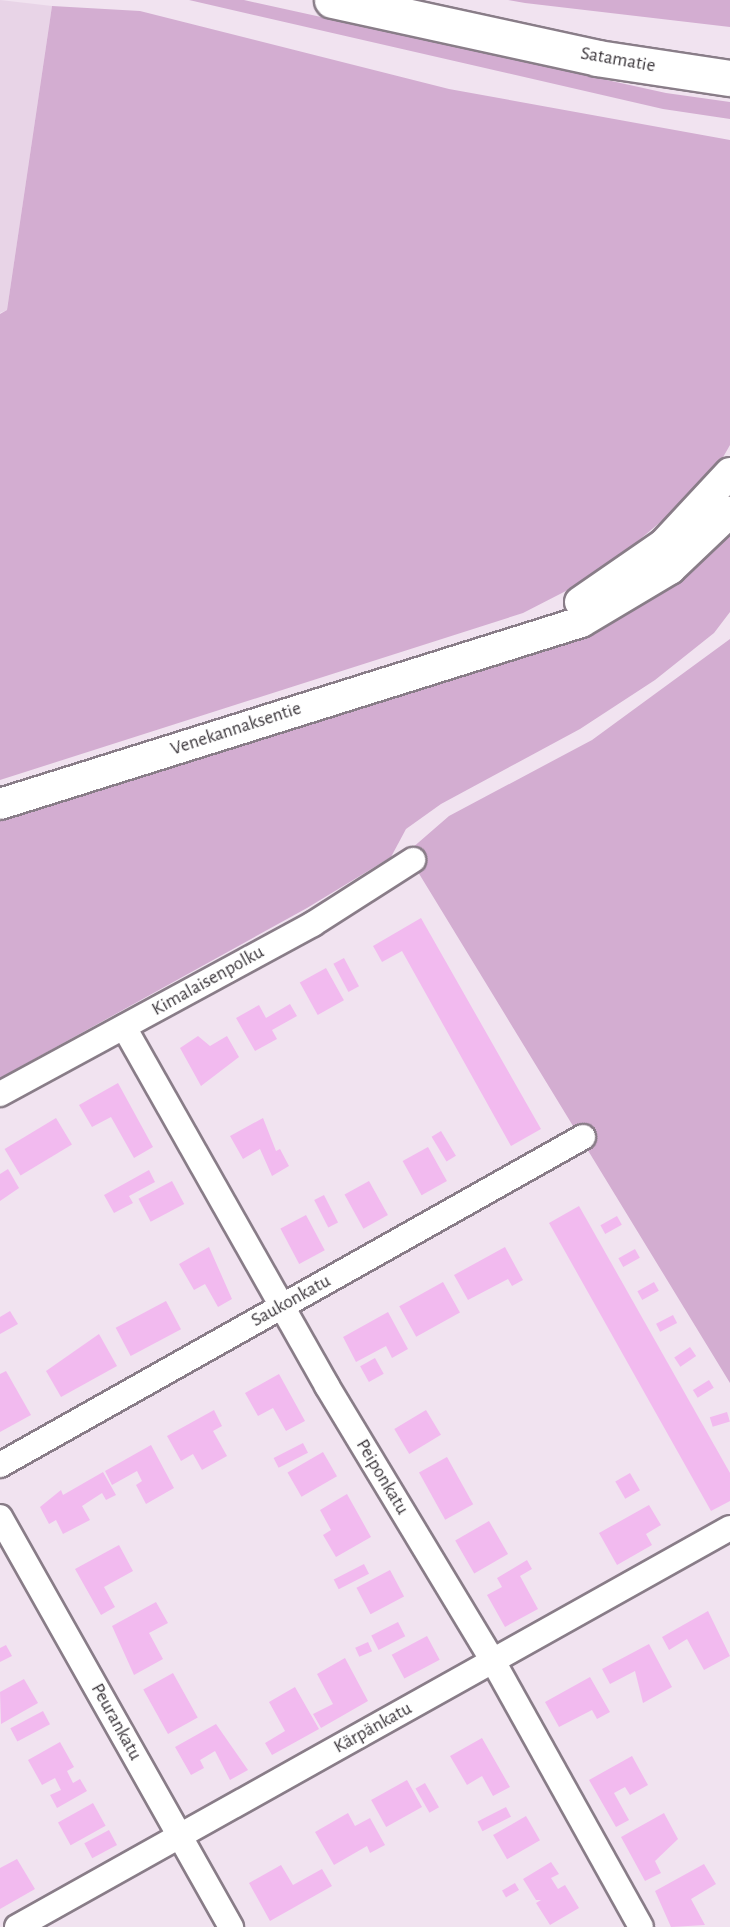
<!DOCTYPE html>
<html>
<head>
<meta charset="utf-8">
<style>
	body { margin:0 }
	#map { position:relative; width:730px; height:1927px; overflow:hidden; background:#f1e3f0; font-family:"Alegreya Sans",sans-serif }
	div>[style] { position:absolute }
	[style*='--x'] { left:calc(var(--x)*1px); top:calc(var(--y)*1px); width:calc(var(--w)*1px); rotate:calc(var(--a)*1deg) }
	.built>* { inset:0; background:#e8d4e7 }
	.green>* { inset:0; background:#d3add1 }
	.building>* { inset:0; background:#f2baef; transform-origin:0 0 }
	.roads { filter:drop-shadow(2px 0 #897d88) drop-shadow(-2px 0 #897d88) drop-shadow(0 2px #897d88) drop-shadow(0 -2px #897d88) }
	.minor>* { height:24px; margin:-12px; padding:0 12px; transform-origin:12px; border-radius:12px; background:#fff }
	.tertiary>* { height:30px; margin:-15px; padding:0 15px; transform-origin:15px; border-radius:15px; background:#fff }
	.secondary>* { height:35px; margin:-17.5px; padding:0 17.5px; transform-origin:17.5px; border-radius:17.5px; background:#fff }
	span { translate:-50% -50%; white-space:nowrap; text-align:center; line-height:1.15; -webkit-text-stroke:5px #fff; paint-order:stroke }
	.street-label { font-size:19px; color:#3b363b }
</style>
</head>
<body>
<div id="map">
	<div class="built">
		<div style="clip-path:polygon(0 0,52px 6px,7px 310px,0 313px)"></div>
	</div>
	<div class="green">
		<div style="clip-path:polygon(189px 0,244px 0,666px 93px,730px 102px,730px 119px,663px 109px)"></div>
		<div style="clip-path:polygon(508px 0,730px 0,730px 27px,525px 3px)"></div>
		<div style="clip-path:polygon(52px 6px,140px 11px,449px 89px,730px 140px,730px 445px,710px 480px,599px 574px,523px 613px,0 780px,0 314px,7px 310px)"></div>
		<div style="clip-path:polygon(730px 530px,730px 612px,714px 633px,655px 680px,580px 729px,441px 804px,406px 829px,391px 857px,307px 908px,0 1078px,0 819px,280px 733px,595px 628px,646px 603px,699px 563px)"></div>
		<div style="clip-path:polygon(730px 639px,730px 1383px,418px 872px,411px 849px,449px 816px,592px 740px)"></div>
	</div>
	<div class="building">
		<div style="clip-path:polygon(421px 918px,541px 1129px,511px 1146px,402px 951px,382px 962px,373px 946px)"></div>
		<div style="left:344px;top:958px;width:32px;height:12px;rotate:62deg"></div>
		<div style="left:326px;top:968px;width:37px;height:30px;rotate:61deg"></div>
		<div style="clip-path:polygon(290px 1004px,297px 1016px,272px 1030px,277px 1039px,255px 1051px,236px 1018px,259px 1005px,266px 1018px)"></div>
		<div style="clip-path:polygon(198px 1036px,210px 1046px,227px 1036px,239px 1057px,201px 1086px,180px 1048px)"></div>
		<div style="clip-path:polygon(118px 1083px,153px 1147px,134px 1158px,111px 1117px,92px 1127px,79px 1105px)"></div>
		<div style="left:56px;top:1118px;width:31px;height:60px;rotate:59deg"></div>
		<div style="clip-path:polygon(263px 1118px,276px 1151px,280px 1149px,289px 1166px,272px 1176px,260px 1149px,243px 1159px,230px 1136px)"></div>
		<div style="left:441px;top:1131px;width:29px;height:11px;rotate:59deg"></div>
		<div style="left:428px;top:1147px;width:39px;height:29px;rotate:61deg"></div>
		<div style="clip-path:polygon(8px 1169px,19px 1188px,0 1201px,0 1174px)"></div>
		<div style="clip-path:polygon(149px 1170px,155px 1182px,129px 1196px,133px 1203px,114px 1213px,104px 1195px)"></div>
		<div style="left:172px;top:1181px;width:26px;height:38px;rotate:62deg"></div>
		<div style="left:369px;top:1181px;width:39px;height:28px;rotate:61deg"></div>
		<div style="left:324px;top:1195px;width:31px;height:11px;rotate:63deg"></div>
		<div style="clip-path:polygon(579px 1206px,730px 1473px,730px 1501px,711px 1511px,549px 1223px)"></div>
		<div style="left:306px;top:1215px;width:40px;height:29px;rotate:62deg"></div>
		<div style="left:617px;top:1216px;width:10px;height:19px;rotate:61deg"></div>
		<div style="clip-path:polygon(209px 1247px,232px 1299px,218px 1307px,205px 1284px,194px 1290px,179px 1264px)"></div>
		<div style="clip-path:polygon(505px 1247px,523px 1280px,512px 1286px,508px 1279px,468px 1300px,454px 1275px)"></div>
		<div style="left:635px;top:1249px;width:10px;height:19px;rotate:61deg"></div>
		<div style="left:443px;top:1282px;width:35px;height:50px;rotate:61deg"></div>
		<div style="left:654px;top:1282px;width:10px;height:19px;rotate:61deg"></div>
		<div style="left:166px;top:1301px;width:32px;height:57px;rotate:62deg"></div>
		<div style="clip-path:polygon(10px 1311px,18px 1324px,0 1334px,0 1317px)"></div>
		<div style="clip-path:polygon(388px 1312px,408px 1349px,392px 1358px,386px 1346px,356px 1362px,343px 1337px)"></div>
		<div style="left:673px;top:1315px;width:9px;height:19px;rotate:63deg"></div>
		<div style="clip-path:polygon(99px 1334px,117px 1366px,61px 1397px,46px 1371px)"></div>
		<div style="left:690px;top:1347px;width:11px;height:19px;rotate:56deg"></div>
		<div style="left:375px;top:1358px;width:18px;height:17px;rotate:61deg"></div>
		<div style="clip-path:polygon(6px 1371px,31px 1415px,0 1432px,0 1374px)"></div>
		<div style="clip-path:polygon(279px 1374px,305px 1421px,286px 1431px,273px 1408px,258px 1416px,245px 1393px)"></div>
		<div style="left:709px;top:1380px;width:9px;height:19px;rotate:58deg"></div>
		<div style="clip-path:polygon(214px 1410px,222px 1426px,213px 1431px,227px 1456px,202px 1470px,193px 1454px,181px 1461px,167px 1436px)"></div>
		<div style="left:426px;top:1410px;width:29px;height:37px;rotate:59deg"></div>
		<div style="left:727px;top:1412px;width:10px;height:18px;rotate:73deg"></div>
		<div style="left:303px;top:1443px;width:11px;height:33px;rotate:63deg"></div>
		<div style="clip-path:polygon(151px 1445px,174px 1488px,146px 1504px,136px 1485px,142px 1481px,137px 1471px,112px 1485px,105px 1471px)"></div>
		<div style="left:323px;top:1452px;width:28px;height:41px;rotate:60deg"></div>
		<div style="left:447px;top:1457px;width:54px;height:32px;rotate:61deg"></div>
		<div style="clip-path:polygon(103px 1472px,116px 1495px,106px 1500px,102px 1493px,82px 1506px,90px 1520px,63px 1534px,56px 1520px,49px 1524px,40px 1507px,61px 1490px,63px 1495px)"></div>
		<div style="left:630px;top:1473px;width:20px;height:17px;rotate:60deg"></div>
		<div style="clip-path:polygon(347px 1494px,371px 1537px,336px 1557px,323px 1535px,331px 1530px,320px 1510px)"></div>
		<div style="clip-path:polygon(649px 1505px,661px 1525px,646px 1534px,652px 1545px,617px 1565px,599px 1533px)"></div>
		<div style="left:489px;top:1521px;width:38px;height:39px;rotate:60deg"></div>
		<div style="clip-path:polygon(119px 1545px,133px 1571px,104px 1587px,115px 1607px,101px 1615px,75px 1569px)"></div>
		<div style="clip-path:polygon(527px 1560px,532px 1569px,520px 1576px,538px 1609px,505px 1627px,487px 1595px,502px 1587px,497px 1578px)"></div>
		<div style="left:364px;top:1564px;width:11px;height:34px;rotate:63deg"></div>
		<div style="left:390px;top:1570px;width:30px;height:38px;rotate:62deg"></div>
		<div style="clip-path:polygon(156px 1602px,168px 1623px,149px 1633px,163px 1659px,134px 1675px,112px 1626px)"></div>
		<div style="clip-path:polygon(708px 1611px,730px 1656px,704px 1670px,687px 1639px,669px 1650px,662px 1637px)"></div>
		<div style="left:398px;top:1622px;width:16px;height:30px;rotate:63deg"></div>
		<div style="left:427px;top:1636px;width:27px;height:40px;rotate:62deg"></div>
		<div style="left:368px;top:1642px;width:10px;height:14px;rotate:66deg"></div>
		<div style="clip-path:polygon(649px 1644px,672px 1687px,643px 1703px,635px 1671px,610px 1684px,602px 1669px)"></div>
		<div style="clip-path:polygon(6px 1645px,12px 1656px,0 1662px,0 1648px)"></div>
		<div style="clip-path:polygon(345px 1658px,368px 1701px,321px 1728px,313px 1714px,333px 1704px,317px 1674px)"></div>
		<div style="left:173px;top:1673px;width:51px;height:34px;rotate:61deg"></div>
		<div style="clip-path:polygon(590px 1677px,610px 1712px,597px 1719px,592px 1710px,559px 1727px,545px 1702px)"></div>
		<div style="clip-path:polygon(24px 1679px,38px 1703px,1px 1724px,0 1692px)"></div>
		<div style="clip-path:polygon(295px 1687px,319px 1729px,272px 1755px,265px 1743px,285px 1731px,269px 1702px)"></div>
		<div style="left:43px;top:1711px;width:15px;height:37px;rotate:62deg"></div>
		<div style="clip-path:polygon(216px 1724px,248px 1770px,230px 1780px,215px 1751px,200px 1760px,204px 1768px,191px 1775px,175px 1747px)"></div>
		<div style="clip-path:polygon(482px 1738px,510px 1787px,493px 1796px,482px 1776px,467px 1785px,450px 1756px)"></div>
		<div style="clip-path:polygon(60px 1742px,74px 1767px,67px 1771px,73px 1783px,80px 1779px,87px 1791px,57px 1808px,50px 1795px,61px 1790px,55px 1778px,42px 1785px,28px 1760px)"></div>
		<div style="clip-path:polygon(632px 1756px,648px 1785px,630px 1795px,625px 1787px,614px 1793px,629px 1820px,616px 1827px,589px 1780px)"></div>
		<div style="left:407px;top:1780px;width:31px;height:41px;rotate:61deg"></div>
		<div style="left:425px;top:1783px;width:28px;height:11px;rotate:60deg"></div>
		<div style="left:93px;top:1803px;width:26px;height:40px;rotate:61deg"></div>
		<div style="left:506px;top:1807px;width:11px;height:32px;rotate:63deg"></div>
		<div style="clip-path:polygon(348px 1813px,355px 1826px,370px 1818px,385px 1845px,370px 1853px,367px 1846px,334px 1865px,315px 1832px)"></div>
		<div style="clip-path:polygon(664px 1813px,678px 1839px,655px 1861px,661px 1873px,645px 1881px,621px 1837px)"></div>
		<div style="left:526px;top:1816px;width:28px;height:38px;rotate:60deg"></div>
		<div style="left:109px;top:1830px;width:17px;height:28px;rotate:62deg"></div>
		<div style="clip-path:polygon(17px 1859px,35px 1889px,0 1909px,0 1868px)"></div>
		<div style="clip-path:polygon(551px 1862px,559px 1874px,551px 1878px,558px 1889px,565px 1885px,579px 1908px,550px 1925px,536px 1903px,541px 1900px,536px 1900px,523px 1879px)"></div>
		<div style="clip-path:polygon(704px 1864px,716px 1884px,691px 1899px,705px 1925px,671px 1927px,655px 1891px)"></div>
		<div style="clip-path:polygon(281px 1865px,293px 1885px,322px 1869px,332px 1886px,270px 1921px,249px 1883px)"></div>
		<div style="left:515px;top:1883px;width:8px;height:15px;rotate:60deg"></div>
	</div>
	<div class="roads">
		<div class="minor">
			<div style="--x:124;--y:1027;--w:412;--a:60.5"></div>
			<div style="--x:327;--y:1386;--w:321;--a:58.9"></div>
			<div style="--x:493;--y:1661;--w:304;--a:60.9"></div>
			<div style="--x:0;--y:1094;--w:356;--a:-28.5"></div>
			<div style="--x:313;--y:924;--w:119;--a:-32.6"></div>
			<div style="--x:0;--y:1465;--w:669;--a:-29.36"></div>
			<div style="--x:0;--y:1517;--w:471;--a:60.6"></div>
			<div style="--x:17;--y:1927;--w:817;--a:-29.23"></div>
		</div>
		<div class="tertiary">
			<div style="--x:580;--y:602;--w:102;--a:-34.6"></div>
			<div style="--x:664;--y:544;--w:97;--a:-47.1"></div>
			<div style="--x:0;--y:804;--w:609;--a:-17.39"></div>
			<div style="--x:581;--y:622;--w:104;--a:-30.8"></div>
			<div style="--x:670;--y:569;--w:83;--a:-43.5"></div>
		</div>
		<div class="secondary">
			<div style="--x:332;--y:0;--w:271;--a:12.3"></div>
			<div style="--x:597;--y:58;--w:134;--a:8.6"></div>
		</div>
	</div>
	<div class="street-label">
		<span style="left:618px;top:60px;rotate:10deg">Satamatie</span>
		<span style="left:236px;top:729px;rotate:-18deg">Venekannaksentie</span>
		<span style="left:208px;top:981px;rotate:-29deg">Kimalaisenpolku</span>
		<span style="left:291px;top:1301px;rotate:-29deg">Saukonkatu</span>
		<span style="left:382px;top:1477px;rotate:59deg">Peiponkatu</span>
		<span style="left:116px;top:1722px;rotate:61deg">Peurankatu</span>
		<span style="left:373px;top:1728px;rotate:-29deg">Kärpänkatu</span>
	</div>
</div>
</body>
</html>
